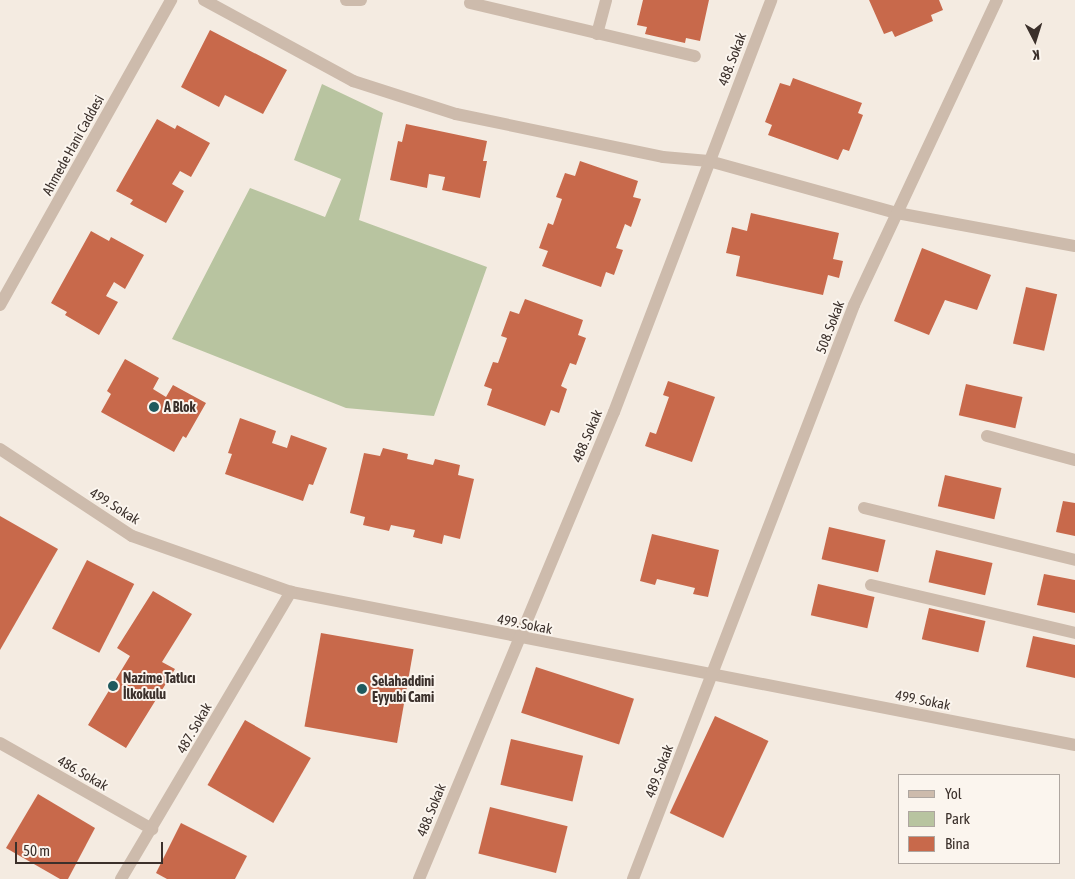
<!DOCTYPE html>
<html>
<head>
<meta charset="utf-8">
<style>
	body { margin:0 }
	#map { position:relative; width:1075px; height:879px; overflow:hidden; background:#f4ebe1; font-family:"Asap Condensed",sans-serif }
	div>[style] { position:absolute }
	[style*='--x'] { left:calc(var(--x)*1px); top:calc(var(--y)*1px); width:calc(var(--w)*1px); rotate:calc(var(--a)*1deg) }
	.green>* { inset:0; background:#b8c4a0 }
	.building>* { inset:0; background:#c8694b; transform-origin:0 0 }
	.minor>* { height:12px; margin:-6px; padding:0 6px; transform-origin:6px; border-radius:6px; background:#cdbbac }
	.dots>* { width:14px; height:14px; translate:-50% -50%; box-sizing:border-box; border:2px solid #fbf5ee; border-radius:50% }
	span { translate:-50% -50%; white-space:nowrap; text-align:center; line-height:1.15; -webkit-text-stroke:4px #fbf5ee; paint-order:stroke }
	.street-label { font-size:14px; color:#3b302b }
	.poi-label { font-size:14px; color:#3b302b; font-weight:700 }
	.left { translate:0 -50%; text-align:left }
	.legend { position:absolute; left:898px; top:774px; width:162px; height:90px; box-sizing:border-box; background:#fbf5ee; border:1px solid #aea6a0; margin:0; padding:6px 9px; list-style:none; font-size:15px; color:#3b302b }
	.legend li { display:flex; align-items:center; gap:10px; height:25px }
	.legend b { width:25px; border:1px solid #aea6a0 }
	.north { position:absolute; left:1010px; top:15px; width:50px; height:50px; -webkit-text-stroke:4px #fbf5ee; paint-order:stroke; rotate:175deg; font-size:14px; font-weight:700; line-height:20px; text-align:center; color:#3b302b }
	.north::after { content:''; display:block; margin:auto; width:18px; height:22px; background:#3b302b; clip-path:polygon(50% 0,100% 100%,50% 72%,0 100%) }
	.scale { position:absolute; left:15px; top:842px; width:148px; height:22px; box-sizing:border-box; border:2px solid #3b302b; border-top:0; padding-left:6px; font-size:15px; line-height:18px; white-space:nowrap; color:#3b302b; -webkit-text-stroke:4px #fbf5ee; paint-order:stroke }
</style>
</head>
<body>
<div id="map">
	<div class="green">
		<div style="clip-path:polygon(322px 84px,383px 113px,359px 220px,487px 267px,434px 416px,346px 408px,172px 339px,250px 188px,325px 217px,341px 179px,294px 160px)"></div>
	</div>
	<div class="building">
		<div style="clip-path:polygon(643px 0,709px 0,700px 41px,686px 38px,685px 43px,645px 34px,647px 27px,637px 25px)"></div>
		<div style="clip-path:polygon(869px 0,939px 0,943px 10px,931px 15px,933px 21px,895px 37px,892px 31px,884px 34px)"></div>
		<div style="clip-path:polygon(210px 30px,287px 70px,263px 114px,225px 95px,219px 107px,181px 87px)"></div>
		<div style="clip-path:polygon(793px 78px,862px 103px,858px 113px,863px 115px,849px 151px,843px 149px,838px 160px,768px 135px,772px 125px,765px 122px,780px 83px,790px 86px)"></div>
		<div style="clip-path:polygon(157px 119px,175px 129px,177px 125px,210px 143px,191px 177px,180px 171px,172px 184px,184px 191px,166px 223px,130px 204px,133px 200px,116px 191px)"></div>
		<div style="clip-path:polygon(406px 124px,487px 141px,483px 161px,487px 161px,480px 198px,442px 190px,445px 177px,429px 174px,427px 188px,390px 180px,398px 141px,402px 142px)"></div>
		<div style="clip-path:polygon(580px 161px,638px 181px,633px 197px,641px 199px,631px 227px,625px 224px,616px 248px,623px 250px,614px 275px,606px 272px,601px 287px,542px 266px,548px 251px,539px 248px,548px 223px,553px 225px,562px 199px,556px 197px,565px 173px,575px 176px)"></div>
		<div style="clip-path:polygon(751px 213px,839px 233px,833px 259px,843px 261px,839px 278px,828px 275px,823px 295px,736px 276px,740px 256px,726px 253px,732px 227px,747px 231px)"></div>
		<div style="clip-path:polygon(91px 231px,109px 241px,111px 237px,144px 255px,125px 289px,114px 282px,106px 296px,118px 302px,99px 335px,65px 315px,67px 312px,51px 303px)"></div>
		<div style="clip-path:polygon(922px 248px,991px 275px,977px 310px,945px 300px,929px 335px,894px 321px)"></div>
		<div style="left:1026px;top:287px;width:32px;height:58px;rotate:13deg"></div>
		<div style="clip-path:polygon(525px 299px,583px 320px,578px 335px,586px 338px,576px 365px,570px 363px,561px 386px,567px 389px,559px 413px,551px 410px,545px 426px,487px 405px,492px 389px,484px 386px,493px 362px,498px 363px,507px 338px,501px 336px,510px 311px,519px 314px)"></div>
		<div style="clip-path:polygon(125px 359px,159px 378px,153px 389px,166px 397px,173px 385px,206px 403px,186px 438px,183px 436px,174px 452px,101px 412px,111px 394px,107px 391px)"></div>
		<div style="clip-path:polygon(668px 381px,715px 397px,692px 462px,645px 446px,650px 432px,656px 434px,669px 397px,663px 395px)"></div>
		<div style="left:966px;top:384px;width:58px;height:32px;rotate:13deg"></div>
		<div style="clip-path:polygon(240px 418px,276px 431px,272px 443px,287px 448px,291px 435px,327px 448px,313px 485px,309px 484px,303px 501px,225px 474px,232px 454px,228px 453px)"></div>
		<div style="clip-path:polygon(383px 448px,408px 454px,407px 459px,433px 465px,435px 459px,460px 465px,458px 475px,474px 479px,460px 539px,444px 535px,442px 544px,413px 537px,415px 530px,391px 525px,389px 531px,363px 525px,365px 517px,350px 513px,364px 453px,380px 456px)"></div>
		<div style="left:945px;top:475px;width:58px;height:32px;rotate:13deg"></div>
		<div style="clip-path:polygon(1063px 501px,1075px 503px,1075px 536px,1056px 532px)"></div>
		<div style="clip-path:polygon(0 516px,58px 549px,0 650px)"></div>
		<div style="left:829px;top:527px;width:58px;height:33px;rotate:13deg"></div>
		<div style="clip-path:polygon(652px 534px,719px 550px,708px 597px,693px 594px,695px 588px,657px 579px,655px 585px,640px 581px)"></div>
		<div style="left:936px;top:550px;width:58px;height:33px;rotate:13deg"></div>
		<div style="left:87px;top:560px;width:53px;height:77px;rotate:27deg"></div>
		<div style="clip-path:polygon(1044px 574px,1075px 580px,1075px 613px,1037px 605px)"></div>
		<div style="left:818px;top:584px;width:58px;height:32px;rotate:13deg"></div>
		<div style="clip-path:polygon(153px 591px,192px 614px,162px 662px,175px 669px,126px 748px,88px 725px,130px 656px,117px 648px)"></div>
		<div style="left:929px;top:608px;width:58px;height:32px;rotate:13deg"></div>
		<div style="left:321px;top:633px;width:94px;height:95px;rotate:10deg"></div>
		<div style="clip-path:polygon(1033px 636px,1075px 645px,1075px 678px,1026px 667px)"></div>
		<div style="left:536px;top:667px;width:103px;height:48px;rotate:18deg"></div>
		<div style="left:715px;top:716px;width:59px;height:107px;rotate:25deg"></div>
		<div style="left:245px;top:720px;width:76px;height:75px;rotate:30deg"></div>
		<div style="left:511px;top:739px;width:74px;height:47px;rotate:13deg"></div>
		<div style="clip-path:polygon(38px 794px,95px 828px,68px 879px,60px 879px,6px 848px)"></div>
		<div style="left:490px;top:807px;width:80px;height:48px;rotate:14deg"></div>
		<div style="clip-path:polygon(181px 823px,247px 856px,235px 879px,167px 879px,156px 873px)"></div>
	</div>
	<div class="minor">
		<div style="--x:204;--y:0;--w:170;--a:28.5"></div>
		<div style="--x:353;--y:81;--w:108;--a:17.8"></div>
		<div style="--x:456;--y:114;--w:211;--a:11.7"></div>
		<div style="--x:663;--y:157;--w:46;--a:5"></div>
		<div style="--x:709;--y:161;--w:195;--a:15.5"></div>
		<div style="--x:897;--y:213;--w:181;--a:10.5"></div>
		<div style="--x:346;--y:0;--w:15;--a:0"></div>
		<div style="--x:470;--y:3;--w:231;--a:13.3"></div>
		<div style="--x:597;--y:34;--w:35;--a:-75"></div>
		<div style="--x:0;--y:305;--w:350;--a:-60.7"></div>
		<div style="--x:987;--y:436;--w:91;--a:15.3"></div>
		<div style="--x:0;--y:449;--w:158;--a:33.4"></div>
		<div style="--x:132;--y:536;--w:169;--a:19.4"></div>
		<div style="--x:291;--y:592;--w:799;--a:11.04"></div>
		<div style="--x:864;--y:508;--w:217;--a:13.8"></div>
		<div style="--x:871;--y:585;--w:210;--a:13.2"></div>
		<div style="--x:0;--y:743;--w:175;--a:29.5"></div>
		<div style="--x:121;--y:879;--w:334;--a:-59.4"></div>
		<div style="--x:419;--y:879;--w:506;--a:-67.34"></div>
		<div style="--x:614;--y:412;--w:441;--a:-69.1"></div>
		<div style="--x:633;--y:879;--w:615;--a:-68.94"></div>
		<div style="--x:854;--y:305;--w:337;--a:-64.9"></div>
	</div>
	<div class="dots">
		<div style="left:154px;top:407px;background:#1f5a5e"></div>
		<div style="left:113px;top:686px;background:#1f5a5e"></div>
		<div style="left:362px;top:689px;background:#1f5a5e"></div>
	</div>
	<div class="street-label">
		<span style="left:732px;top:59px;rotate:-69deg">488. Sokak</span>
		<span style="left:73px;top:145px;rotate:-61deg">Ahmede Hani Caddesi</span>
		<span style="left:830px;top:327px;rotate:-69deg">508. Sokak</span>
		<span style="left:587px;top:436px;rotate:-67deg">488. Sokak</span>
		<span style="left:115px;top:506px;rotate:32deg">499. Sokak</span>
		<span style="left:525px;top:624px;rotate:11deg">499. Sokak</span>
		<span style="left:923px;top:700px;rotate:11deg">499. Sokak</span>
		<span style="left:194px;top:728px;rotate:-60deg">487. Sokak</span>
		<span style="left:659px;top:771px;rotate:-69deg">489. Sokak</span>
		<span style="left:83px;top:773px;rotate:30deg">486. Sokak</span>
		<span style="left:431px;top:810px;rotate:-68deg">488. Sokak</span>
	</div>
	<div class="poi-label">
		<span class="left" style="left:164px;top:407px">A Blok</span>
		<span class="left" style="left:123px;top:686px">Nazime Tatlıcı<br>İlkokulu</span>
		<span class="left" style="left:372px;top:689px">Selahaddini<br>Eyyubi Cami</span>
	</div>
	<ul class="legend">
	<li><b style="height:6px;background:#cdbbac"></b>Yol</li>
	<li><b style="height:14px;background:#b8c4a0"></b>Park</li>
	<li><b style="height:14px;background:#c8694b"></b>Bina</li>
	</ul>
	<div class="north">K</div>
	<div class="scale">50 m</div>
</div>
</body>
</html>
